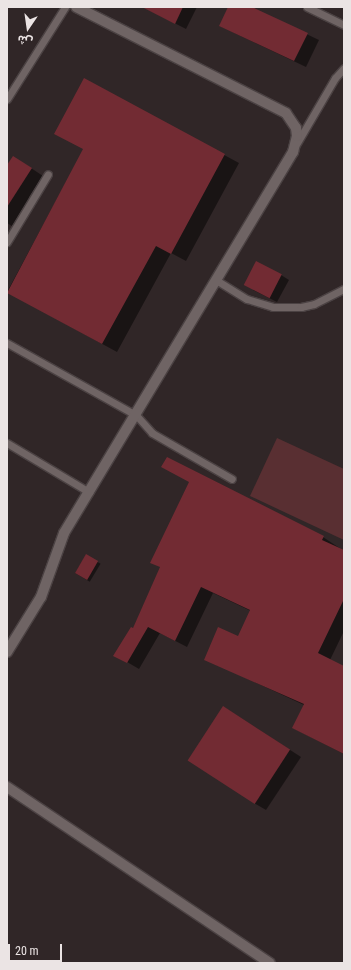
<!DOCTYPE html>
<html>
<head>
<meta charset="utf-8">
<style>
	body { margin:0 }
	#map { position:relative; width:351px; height:970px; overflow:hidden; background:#302627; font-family:"Roboto Condensed","Noto Sans Arabic",sans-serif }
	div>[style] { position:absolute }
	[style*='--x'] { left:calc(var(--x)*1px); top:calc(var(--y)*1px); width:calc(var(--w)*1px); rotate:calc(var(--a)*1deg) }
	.green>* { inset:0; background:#592f32 }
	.shadow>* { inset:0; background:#0007; transform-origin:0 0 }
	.building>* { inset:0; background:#722b33; transform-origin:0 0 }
	.roads { filter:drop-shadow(1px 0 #4b4243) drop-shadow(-1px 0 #4b4243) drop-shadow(0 1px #4b4243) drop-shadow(0 -1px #4b4243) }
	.service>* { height:7px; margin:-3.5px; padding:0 3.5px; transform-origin:3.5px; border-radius:3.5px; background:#6f6464 }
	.minor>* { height:10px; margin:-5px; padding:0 5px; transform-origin:5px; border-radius:5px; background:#6f6464 }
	span { translate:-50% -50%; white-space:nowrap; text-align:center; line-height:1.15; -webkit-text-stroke:3px #302627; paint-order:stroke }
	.frame { position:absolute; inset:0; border:8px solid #ebe4e4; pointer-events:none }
	.north { position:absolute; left:8px; top:8px; width:40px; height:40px; -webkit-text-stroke:3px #302627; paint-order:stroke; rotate:193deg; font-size:11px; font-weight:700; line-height:16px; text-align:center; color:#ebe4e4 }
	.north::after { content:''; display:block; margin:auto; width:14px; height:18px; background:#ebe4e4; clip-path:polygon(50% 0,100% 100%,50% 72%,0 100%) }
	.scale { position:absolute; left:8px; top:944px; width:54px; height:18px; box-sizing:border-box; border:2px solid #ebe4e4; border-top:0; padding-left:5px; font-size:12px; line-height:14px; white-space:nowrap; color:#ebe4e4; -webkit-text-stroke:3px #302627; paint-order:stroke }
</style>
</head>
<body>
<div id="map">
	<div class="green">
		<div style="clip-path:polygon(277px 438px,344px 469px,344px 540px,250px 496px)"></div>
	</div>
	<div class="shadow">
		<div style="clip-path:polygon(143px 7px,197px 7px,186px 29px)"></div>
		<div style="clip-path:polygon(229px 7px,250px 7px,319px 40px,306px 67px,220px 26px)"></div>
		<div style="clip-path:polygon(84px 79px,239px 163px,186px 261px,171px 253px,117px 352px,7px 292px,84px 149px)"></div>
		<div style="clip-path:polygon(25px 164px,43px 176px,29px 197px,34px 200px,15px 228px,7px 223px,7px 167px)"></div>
		<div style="clip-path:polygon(281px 275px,289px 280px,277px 302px,253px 290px)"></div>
		<div style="clip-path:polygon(167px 458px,323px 537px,344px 551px,344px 631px,330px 660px,344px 667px,344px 754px,293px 728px,304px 705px,205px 659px,238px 638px,251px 611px,213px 593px,187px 647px,160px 633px,139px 669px,115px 655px,133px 629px,161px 567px,152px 562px,190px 482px)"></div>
		<div style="left:86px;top:555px;width:17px;height:21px;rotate:31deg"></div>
		<div style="clip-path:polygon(224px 707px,301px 757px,266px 810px,254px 803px)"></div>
	</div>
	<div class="building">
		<div style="clip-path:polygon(142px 7px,183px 7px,175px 24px)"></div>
		<div style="clip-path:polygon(228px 7px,252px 7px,308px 33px,294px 61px,219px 26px)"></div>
		<div style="clip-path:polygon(84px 78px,225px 154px,171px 254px,156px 246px,102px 344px,7px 293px,83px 149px,54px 134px)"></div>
		<div style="clip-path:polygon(13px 156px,32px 168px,7px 207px,7px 165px)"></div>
		<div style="left:256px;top:261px;width:29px;height:27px;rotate:27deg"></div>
		<div style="clip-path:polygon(167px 457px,324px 536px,322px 540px,344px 550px,344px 599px,318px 653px,344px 666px,344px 754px,292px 728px,304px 704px,204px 660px,218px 627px,238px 636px,250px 610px,201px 587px,175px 641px,148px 627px,127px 663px,113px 656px,131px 627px,133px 628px,160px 567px,150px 563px,189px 482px,161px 467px)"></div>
		<div style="left:86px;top:554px;width:14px;height:22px;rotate:30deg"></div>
		<div style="left:223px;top:706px;width:80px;height:65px;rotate:33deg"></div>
	</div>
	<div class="roads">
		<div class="service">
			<div style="--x:307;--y:7;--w:41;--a:25.9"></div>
			<div style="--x:7;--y:99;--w:109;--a:-57.8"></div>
			<div style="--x:297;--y:143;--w:75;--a:-59.7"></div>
			<div style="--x:335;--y:78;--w:13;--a:-48"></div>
			<div style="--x:7;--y:242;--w:79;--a:-58.9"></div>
			<div style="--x:216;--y:280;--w:36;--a:32"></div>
			<div style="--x:247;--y:299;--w:27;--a:17"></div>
			<div style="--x:273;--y:307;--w:28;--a:0"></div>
			<div style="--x:301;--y:307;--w:13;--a:-13"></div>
			<div style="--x:314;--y:304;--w:34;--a:-27"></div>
			<div style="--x:7;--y:343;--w:148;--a:29.2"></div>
			<div style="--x:136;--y:415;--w:24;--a:48"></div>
			<div style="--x:152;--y:433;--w:92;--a:29.9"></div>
			<div style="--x:7;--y:443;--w:96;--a:30.9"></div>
		</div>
		<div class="minor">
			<div style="--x:7;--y:652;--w:65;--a:-58.3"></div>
			<div style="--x:41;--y:597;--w:68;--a:-70.2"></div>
			<div style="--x:64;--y:533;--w:445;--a:-59"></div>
			<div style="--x:293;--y:152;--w:16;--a:-76"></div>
			<div style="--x:297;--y:136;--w:8;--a:-97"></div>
			<div style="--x:296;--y:128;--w:18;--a:-124"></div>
			<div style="--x:286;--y:113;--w:235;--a:-153.2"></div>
			<div style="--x:7;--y:787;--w:316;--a:33.8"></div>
		</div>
	</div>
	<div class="frame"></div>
	<div class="north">ش</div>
	<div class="scale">20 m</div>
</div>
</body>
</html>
